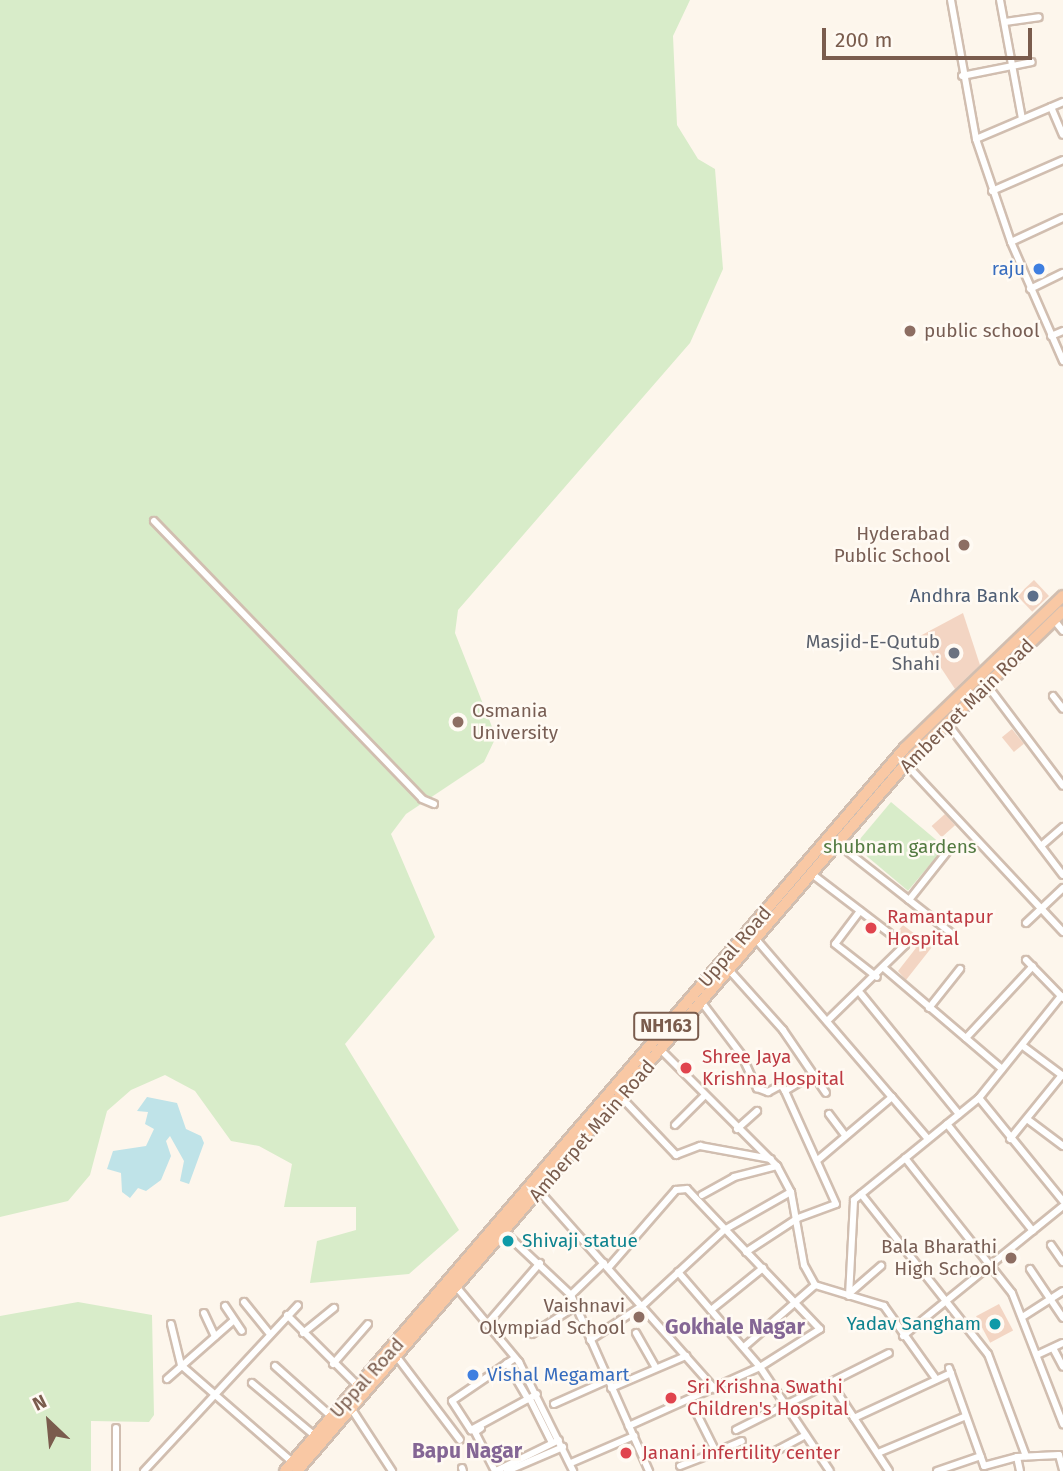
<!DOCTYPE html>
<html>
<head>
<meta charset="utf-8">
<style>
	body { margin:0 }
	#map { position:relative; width:1063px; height:1471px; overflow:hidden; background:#fdf6ec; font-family:"Fira Sans",sans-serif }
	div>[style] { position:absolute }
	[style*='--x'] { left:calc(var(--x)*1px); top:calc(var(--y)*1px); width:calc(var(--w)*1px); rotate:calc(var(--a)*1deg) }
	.green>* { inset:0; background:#d8ecc9; transform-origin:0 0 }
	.water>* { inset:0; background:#bfe3e8 }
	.building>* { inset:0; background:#f3d5c3; transform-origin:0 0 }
	.roads { filter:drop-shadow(2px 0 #d1beb0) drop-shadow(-2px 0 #d1beb0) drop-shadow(0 2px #d1beb0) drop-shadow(0 -2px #d1beb0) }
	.minor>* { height:6px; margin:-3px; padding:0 3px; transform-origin:3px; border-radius:3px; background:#fff }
	.trunk>* { height:10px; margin:-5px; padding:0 5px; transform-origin:5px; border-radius:5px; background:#f9c8a4 }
	.dots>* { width:19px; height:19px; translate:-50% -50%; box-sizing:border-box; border:4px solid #fffaf3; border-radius:50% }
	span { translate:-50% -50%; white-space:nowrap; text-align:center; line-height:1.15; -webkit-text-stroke:5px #fffaf3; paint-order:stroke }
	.shield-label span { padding:2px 5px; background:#fffaf3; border:2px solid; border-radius:5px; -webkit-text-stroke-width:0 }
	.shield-label { font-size:18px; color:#7a5c4d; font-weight:700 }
	.shop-label { font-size:19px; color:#366cbe }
	.right { translate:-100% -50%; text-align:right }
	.left { translate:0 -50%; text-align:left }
	.education-label { font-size:19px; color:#785e54 }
	.service-label { font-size:19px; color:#4e5e75 }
	.worship-label { font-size:19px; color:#5b616d }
	.street-label { font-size:19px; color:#7a5c4d }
	.park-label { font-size:19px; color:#537a41 }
	.health-label { font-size:19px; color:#be3a42 }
	.culture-label { font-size:19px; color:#0d838f }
	.neighbourhood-label { font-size:21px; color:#846695; font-weight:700 }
	.north { position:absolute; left:14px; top:1387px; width:70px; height:70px; -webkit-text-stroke:5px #fffaf3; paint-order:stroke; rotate:334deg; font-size:19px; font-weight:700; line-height:28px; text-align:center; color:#7a5c4d }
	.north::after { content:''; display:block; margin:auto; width:24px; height:32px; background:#7a5c4d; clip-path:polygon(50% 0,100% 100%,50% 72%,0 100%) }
	.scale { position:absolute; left:822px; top:28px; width:210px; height:32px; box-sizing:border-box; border:4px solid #7a5c4d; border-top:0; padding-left:9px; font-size:21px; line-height:24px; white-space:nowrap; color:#7a5c4d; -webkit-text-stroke:5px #fffaf3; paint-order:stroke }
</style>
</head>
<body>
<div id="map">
	<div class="green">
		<div style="clip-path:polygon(0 0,690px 0,673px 36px,677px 125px,698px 159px,715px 169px,723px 269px,690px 343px,458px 610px,455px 633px,496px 737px,484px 762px,406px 814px,391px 834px,435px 937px,345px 1044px,459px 1230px,409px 1274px,310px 1283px,317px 1241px,356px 1230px,356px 1207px,284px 1207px,292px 1164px,259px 1146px,231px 1141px,195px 1091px,165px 1075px,131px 1090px,107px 1111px,90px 1175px,68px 1201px,0 1217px)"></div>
		<div style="left:891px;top:802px;width:70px;height:57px;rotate:40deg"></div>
		<div style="clip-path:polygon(78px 1302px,152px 1315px,154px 1415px,149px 1422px,91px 1421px,91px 1471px,0 1471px,0 1316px)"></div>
	</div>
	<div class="water">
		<div style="clip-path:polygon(147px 1097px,177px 1103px,186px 1129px,201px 1136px,204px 1143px,189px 1184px,180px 1181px,184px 1161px,170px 1136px,166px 1141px,171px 1156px,161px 1180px,146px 1191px,138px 1188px,130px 1198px,122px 1192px,121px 1173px,107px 1169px,113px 1151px,146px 1146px,154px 1129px,145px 1124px,148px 1112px,137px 1111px)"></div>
	</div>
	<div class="building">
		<div style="left:1034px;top:580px;width:22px;height:23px;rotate:47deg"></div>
		<div style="clip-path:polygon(963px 613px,980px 665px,955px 689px,920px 636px)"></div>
		<div style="left:1012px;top:729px;width:19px;height:13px;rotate:51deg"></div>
		<div style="left:945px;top:814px;width:15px;height:18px;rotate:48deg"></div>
		<div style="clip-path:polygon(903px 925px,932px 947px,906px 980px,898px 971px,916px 948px,897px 932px)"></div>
		<div style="left:999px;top:1304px;width:30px;height:26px;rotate:62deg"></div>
	</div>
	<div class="roads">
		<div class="minor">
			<div style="--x:951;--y:0;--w:141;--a:79.8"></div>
			<div style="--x:976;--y:139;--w:109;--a:71.2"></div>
			<div style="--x:1011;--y:242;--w:130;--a:66.4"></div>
			<div style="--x:1000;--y:0;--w:121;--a:79.5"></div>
			<div style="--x:1005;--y:22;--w:34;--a:-8"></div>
			<div style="--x:962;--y:76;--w:71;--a:-11.3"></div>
			<div style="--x:1051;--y:107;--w:30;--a:67"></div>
			<div style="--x:976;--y:139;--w:95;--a:-23"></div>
			<div style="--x:992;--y:191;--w:77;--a:-23.6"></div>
			<div style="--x:1011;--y:242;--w:57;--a:-24.8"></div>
			<div style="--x:1030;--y:289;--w:37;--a:-26"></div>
			<div style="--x:1051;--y:336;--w:13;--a:-23"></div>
			<div style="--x:154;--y:521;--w:386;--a:46"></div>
			<div style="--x:422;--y:799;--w:13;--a:23"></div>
			<div style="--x:1054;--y:620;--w:14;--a:51"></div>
			<div style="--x:987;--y:685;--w:126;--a:53"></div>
			<div style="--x:1053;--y:696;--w:16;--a:52"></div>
			<div style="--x:947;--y:723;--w:191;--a:52.7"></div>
			<div style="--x:904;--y:762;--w:233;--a:46.9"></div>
			<div style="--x:838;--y:844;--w:144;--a:38.2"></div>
			<div style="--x:1041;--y:846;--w:29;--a:-41"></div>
			<div style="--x:812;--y:874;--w:117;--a:37.4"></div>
			<div style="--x:905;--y:945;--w:109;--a:135.7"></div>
			<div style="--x:909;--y:900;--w:61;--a:-51.6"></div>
			<div style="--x:860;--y:911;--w:41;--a:127.1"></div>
			<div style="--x:835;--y:944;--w:53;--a:38.2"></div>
			<div style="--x:1026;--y:923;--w:51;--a:-43.4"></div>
			<div style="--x:755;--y:938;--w:210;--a:49.3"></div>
			<div style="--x:892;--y:1097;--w:96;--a:139.7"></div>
			<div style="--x:1026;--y:960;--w:53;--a:45.8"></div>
			<div style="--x:885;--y:969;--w:154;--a:40.5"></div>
			<div style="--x:731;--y:972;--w:78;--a:48.1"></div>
			<div style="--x:783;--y:1030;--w:76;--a:55.7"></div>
			<div style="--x:861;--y:994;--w:155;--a:50.8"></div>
			<div style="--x:703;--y:1004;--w:63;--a:52.8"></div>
			<div style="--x:741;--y:1054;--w:38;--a:65"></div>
			<div style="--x:757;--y:1088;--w:12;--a:20"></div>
			<div style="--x:768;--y:1092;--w:15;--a:-28"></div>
			<div style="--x:781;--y:1085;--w:7;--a:56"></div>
			<div style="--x:929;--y:1008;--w:50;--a:-51.5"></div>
			<div style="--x:966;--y:1038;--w:98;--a:-47.1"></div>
			<div style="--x:1023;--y:1046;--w:50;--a:36.9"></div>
			<div style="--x:662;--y:1051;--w:163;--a:45"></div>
			<div style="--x:777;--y:1166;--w:30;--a:62"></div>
			<div style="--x:791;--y:1192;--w:74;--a:79.9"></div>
			<div style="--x:804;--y:1265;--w:23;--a:61"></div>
			<div style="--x:815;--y:1285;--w:72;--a:16.9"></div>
			<div style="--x:884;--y:1306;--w:90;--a:54.5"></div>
			<div style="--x:621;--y:1097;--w:80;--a:46.5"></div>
			<div style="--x:676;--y:1155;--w:26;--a:-21"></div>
			<div style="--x:700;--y:1146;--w:72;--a:10.4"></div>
			<div style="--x:892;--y:1097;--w:55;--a:49.4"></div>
			<div style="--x:979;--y:1098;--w:133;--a:50.8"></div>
			<div style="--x:829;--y:1114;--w:26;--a:53"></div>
			<div style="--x:1027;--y:1119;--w:45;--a:36.9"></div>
			<div style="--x:947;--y:1124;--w:137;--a:51.2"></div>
			<div style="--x:675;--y:1125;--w:42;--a:-45"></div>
			<div style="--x:737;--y:1129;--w:27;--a:-42"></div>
			<div style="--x:1010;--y:1139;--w:82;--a:-50.9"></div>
			<div style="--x:905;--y:1158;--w:172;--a:51.6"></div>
			<div style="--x:1012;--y:1293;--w:141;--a:68.7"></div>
			<div style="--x:540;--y:1192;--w:264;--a:48.4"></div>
			<div style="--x:861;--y:1194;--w:204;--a:51.6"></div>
			<div style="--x:988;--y:1354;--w:109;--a:69.6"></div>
			<div style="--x:702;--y:1195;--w:37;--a:-29"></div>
			<div style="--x:734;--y:1177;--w:44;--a:-14.3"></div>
			<div style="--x:503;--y:1231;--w:93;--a:43.3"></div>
			<div style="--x:571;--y:1295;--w:193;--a:66.1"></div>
			<div style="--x:1051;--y:1245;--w:21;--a:55"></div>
			<div style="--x:746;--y:1252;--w:62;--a:-33.2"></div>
			<div style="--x:798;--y:1218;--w:40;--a:-20.2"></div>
			<div style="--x:836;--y:1204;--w:124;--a:-114.3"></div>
			<div style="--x:785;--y:1091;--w:33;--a:-31"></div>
			<div style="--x:609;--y:1267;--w:102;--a:-49"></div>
			<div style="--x:676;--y:1190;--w:11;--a:-5"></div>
			<div style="--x:687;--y:1189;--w:193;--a:46.5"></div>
			<div style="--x:820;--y:1329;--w:71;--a:147.7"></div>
			<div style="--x:760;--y:1367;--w:144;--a:155.8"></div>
			<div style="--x:1030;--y:1269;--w:59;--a:56"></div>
			<div style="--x:678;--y:1272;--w:125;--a:49.2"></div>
			<div style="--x:760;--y:1367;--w:125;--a:56.1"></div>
			<div style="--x:454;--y:1284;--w:102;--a:50.2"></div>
			<div style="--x:519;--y:1362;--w:122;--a:63.6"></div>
			<div style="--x:851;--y:1292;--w:40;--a:-41"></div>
			<div style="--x:571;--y:1295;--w:46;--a:-44.1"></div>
			<div style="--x:849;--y:1296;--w:96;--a:-87"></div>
			<div style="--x:854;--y:1200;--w:161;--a:-39.2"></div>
			<div style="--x:979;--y:1098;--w:131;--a:-51.2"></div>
			<div style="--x:244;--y:1302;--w:40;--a:51"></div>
			<div style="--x:225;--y:1306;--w:30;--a:56"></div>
			<div style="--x:711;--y:1310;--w:67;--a:-38.9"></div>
			<div style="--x:204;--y:1313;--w:26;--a:65"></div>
			<div style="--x:287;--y:1315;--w:102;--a:45"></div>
			<div style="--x:1024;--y:1316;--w:46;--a:-32.7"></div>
			<div style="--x:489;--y:1322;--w:78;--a:-49.2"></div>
			<div style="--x:171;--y:1324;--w:42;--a:76.3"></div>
			<div style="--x:181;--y:1365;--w:147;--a:41.1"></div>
			<div style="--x:303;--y:1333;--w:40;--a:-39"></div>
			<div style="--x:636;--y:1333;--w:40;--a:60.3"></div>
			<div style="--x:532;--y:1334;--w:52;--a:-32.5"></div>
			<div style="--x:903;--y:1336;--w:206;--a:-39.1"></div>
			<div style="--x:590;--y:1340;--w:62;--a:-33.2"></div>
			<div style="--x:642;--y:1306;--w:112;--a:-42.8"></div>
			<div style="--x:724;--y:1230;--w:77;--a:-29.6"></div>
			<div style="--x:744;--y:1347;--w:94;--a:-41.1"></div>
			<div style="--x:1053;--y:1348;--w:21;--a:62"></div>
			<div style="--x:1039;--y:1354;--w:26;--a:-25"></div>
			<div style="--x:397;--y:1357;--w:104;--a:52.8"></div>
			<div style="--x:515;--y:1358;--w:76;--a:145.7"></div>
			<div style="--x:452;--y:1401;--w:35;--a:57"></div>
			<div style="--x:471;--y:1430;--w:75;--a:-28.6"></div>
			<div style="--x:507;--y:1363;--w:42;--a:59.7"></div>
			<div style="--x:333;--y:1364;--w:53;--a:-48.8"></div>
			<div style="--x:275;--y:1366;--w:76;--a:41.8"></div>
			<div style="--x:949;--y:1368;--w:104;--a:70.3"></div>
			<div style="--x:984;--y:1466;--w:34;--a:-15"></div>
			<div style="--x:1017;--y:1457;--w:42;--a:-2.7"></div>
			<div style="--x:1059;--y:1455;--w:16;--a:75"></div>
			<div style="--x:167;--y:1379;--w:89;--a:-41.4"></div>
			<div style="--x:252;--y:1383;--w:82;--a:40.1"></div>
			<div style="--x:831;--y:1383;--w:105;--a:56.6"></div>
			<div style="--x:611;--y:1388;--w:82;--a:-23.1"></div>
			<div style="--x:531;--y:1401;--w:47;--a:63.4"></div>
			<div style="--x:554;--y:1404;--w:59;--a:-24"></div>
			<div style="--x:349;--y:1405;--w:79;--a:56.9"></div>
			<div style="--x:854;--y:1418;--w:107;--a:-24.9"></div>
			<div style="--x:481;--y:1428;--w:7;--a:146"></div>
			<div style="--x:475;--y:1432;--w:44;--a:62.9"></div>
			<div style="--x:736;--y:1430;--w:171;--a:-26.7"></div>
			<div style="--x:716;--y:1452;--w:28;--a:-23"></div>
			<div style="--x:772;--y:1453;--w:38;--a:-28"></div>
			<div style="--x:878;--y:1453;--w:95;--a:-22.8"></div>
			<div style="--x:1017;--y:1457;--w:14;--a:78"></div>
			<div style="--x:571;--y:1463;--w:69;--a:-23.2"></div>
			<div style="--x:680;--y:1466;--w:39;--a:-21"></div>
			<div style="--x:716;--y:1452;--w:58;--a:-116.6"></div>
			<div style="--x:462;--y:1468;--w:3;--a:72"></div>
			<div style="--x:116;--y:1471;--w:43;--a:-90"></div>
			<div style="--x:144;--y:1471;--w:226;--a:-47.1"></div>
			<div style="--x:496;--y:1471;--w:70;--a:-26.2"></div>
			<div style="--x:507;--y:1471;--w:61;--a:-23.2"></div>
			<div style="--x:937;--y:1471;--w:46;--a:-18.8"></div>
		</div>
		<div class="trunk">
			<div style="--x:285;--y:1471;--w:952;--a:-49.39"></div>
			<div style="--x:905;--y:748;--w:219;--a:-43.9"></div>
			<div style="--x:297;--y:1471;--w:941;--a:-49.27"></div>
			<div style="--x:911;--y:758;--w:211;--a:-44"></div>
		</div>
	</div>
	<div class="dots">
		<div style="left:1039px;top:269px;background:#3f7fe0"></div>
		<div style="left:910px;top:331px;background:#8d6e63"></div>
		<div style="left:964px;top:545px;background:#8d6e63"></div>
		<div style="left:1033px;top:596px;background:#5c6f8a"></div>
		<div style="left:954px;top:653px;background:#6b7280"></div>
		<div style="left:458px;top:722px;background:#8d6e63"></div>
		<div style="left:871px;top:928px;background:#e0444e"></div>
		<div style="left:686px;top:1068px;background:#e0444e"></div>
		<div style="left:508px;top:1241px;background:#0f9aa8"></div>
		<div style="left:1011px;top:1258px;background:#8d6e63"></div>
		<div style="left:639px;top:1317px;background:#8d6e63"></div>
		<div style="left:995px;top:1324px;background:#0f9aa8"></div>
		<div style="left:473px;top:1375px;background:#3f7fe0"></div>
		<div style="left:671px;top:1398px;background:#e0444e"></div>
		<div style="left:626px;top:1453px;background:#e0444e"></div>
	</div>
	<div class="shield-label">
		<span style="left:666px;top:1026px">NH163</span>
	</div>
	<div class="shop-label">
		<span class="right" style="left:1025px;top:269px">raju</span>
		<span class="left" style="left:487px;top:1375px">Vishal Megamart</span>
	</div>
	<div class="education-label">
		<span class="left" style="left:924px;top:331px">public school</span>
		<span class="right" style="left:950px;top:545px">Hyderabad<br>Public School</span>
		<span class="left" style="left:472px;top:722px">Osmania<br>University</span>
		<span class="right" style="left:997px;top:1258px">Bala Bharathi<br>High School</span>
		<span class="right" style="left:625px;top:1317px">Vaishnavi<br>Olympiad School</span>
	</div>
	<div class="service-label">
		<span class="right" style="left:1019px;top:596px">Andhra Bank</span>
	</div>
	<div class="worship-label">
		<span class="right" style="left:940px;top:653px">Masjid-E-Qutub<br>Shahi</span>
	</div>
	<div class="street-label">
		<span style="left:967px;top:706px;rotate:-45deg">Amberpet Main Road</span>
		<span style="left:735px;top:947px;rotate:-49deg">Uppal Road</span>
		<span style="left:592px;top:1131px;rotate:-49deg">Amberpet Main Road</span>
		<span style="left:367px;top:1378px;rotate:-48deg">Uppal Road</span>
	</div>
	<div class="park-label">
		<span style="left:900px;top:847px">shubnam gardens</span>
	</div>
	<div class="health-label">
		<span class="left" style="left:887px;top:928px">Ramantapur<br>Hospital</span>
		<span class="left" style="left:702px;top:1068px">Shree Jaya<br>Krishna Hospital</span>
		<span class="left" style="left:687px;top:1398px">Sri Krishna Swathi<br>Children's Hospital</span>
		<span class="left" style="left:642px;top:1453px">Janani infertility center</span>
	</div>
	<div class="culture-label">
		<span class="left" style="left:522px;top:1241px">Shivaji statue</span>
		<span class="right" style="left:981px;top:1324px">Yadav Sangham</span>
	</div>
	<div class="neighbourhood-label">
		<span style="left:735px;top:1327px">Gokhale Nagar</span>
		<span style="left:467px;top:1451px">Bapu Nagar</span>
	</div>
	<div class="north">N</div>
	<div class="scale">200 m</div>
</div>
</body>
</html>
